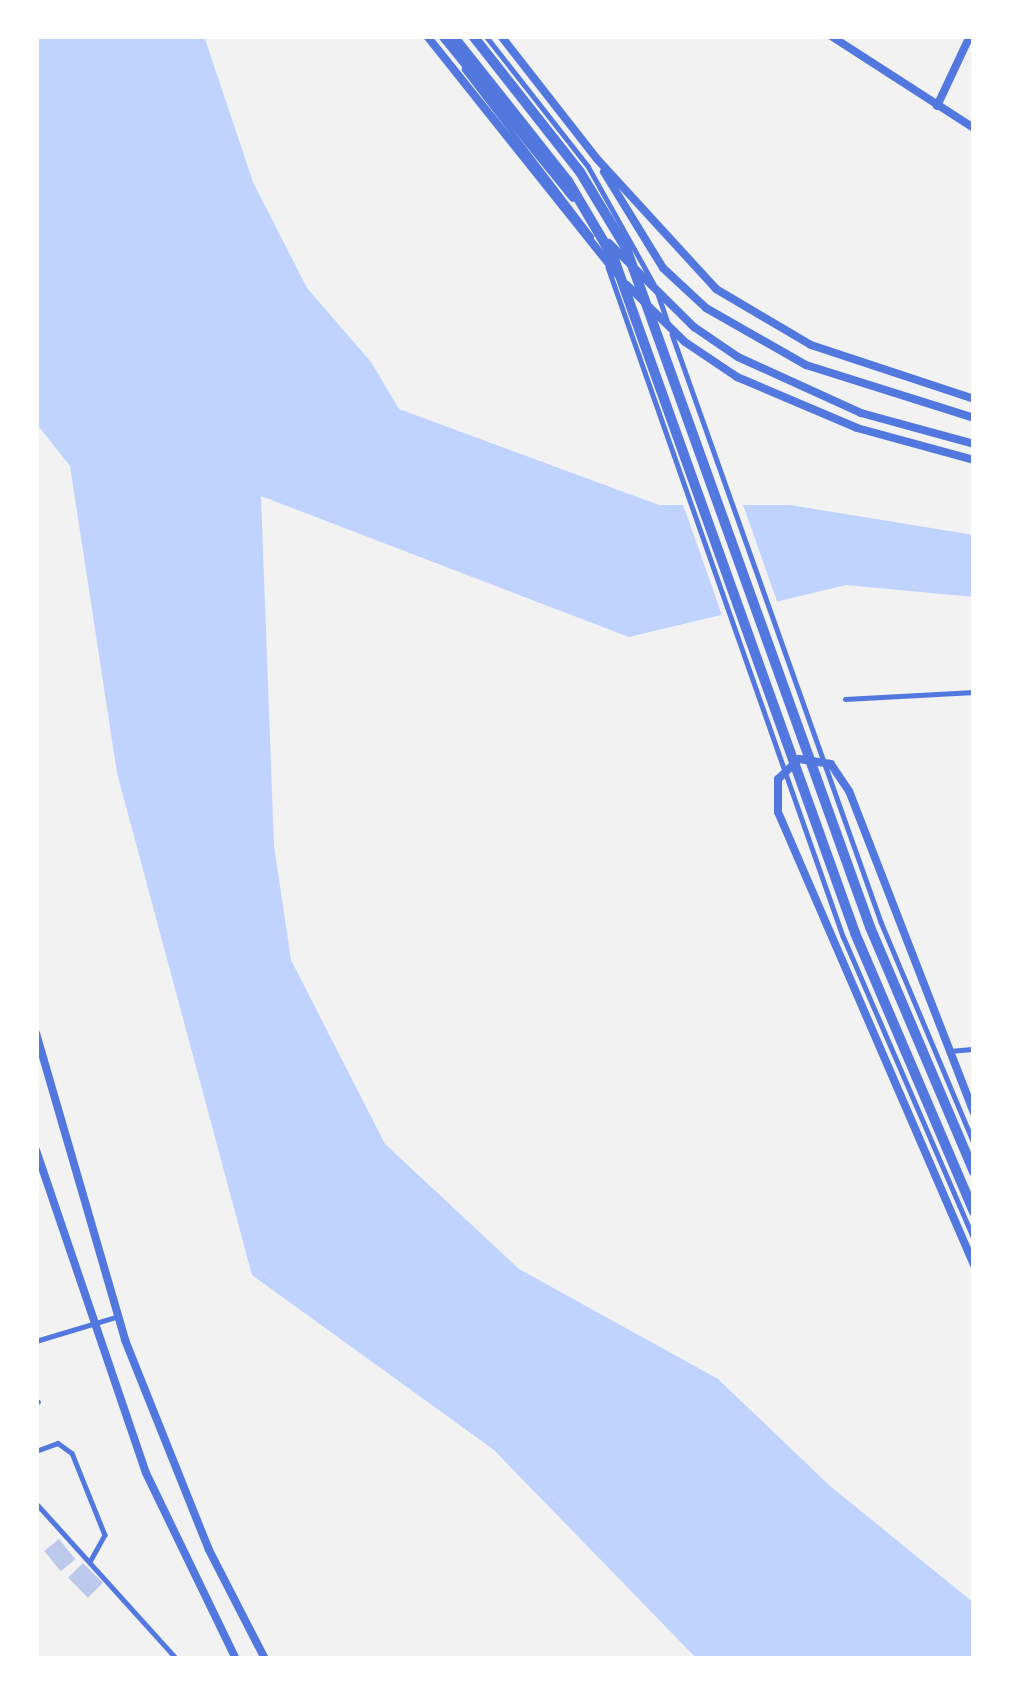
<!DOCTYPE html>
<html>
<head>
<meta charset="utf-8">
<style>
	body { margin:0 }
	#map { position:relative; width:1010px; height:1695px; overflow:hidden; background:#f2f2f2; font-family:"Sofia Sans Condensed",sans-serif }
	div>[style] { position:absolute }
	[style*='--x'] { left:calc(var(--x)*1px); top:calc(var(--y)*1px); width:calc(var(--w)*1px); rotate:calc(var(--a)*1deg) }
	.water>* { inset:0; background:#bfd3fe }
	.pier>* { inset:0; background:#f2f2f2 }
	.building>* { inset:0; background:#bdc9ec; transform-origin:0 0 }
	.service>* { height:4.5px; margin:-2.25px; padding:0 2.25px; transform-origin:2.25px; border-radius:2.25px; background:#5277de }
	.minor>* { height:8px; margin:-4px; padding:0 4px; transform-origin:4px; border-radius:4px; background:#5277de }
	.tertiary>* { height:10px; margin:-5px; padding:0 5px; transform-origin:5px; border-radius:5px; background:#5277de }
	span { translate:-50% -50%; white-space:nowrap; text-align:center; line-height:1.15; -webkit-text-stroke:12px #fff; paint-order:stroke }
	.frame { position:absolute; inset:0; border:39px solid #fff; pointer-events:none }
</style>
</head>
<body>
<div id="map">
	<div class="water">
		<div style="clip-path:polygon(36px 36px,204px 36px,253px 182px,307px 288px,371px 362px,399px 409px,659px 505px,790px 505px,974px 535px,974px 597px,846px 585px,629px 637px,261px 496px,274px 846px,291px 960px,385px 1144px,519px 1269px,718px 1379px,830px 1486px,974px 1603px,974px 1659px,697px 1659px,494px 1450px,252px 1275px,117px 773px,70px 466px,36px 423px)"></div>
	</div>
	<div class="pier">
		<div style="clip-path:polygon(681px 499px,741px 499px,779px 607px,724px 621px)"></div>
	</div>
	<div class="building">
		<div style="left:59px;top:1539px;width:26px;height:19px;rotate:51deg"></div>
		<div style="left:83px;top:1563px;width:28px;height:21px;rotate:45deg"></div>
	</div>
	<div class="service">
		<div style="--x:486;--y:36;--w:165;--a:51.9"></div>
		<div style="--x:588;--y:166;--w:135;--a:60.8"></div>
		<div style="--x:464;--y:69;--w:210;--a:52.7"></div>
		<div style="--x:608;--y:267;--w:709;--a:70.65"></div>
		<div style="--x:843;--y:936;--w:329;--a:66.6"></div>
		<div style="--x:658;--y:294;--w:31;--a:71"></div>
		<div style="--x:672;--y:334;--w:624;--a:70.43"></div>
		<div style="--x:881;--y:922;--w:240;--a:67.2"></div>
		<div style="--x:845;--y:699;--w:129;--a:-3.1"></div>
		<div style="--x:950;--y:1051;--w:24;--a:-5"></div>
		<div style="--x:36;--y:1341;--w:84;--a:-16.7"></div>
		<div style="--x:36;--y:1403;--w:2;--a:-27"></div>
		<div style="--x:36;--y:1451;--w:23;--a:-20"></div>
		<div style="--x:58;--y:1443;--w:17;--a:36"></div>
		<div style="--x:72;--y:1453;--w:88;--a:68.1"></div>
		<div style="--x:105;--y:1535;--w:29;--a:119"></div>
		<div style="--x:36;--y:1503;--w:210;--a:47.9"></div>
	</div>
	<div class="minor">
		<div style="--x:427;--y:36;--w:305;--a:51.4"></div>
		<div style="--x:442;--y:36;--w:208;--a:51"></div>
		<div style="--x:501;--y:36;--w:157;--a:52"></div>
		<div style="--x:598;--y:160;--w:175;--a:47.5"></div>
		<div style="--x:716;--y:289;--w:110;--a:30.5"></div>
		<div style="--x:811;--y:345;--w:172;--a:18.3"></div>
		<div style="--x:831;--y:36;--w:170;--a:32.8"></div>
		<div style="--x:937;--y:106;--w:77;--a:-64.8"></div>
		<div style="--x:604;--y:172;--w:113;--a:58.4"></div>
		<div style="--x:663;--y:268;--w:59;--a:42.9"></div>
		<div style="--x:706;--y:308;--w:115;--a:29.7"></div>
		<div style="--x:806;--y:365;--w:176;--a:17.5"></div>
		<div style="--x:609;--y:243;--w:120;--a:44.7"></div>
		<div style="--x:694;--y:327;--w:53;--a:34.3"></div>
		<div style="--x:738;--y:357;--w:135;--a:24.5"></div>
		<div style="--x:861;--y:413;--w:117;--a:15.3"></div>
		<div style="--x:627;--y:285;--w:81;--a:44.5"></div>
		<div style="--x:685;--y:342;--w:63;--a:33.9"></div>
		<div style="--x:737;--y:377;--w:130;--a:23"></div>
		<div style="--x:857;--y:428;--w:121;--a:15.3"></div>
		<div style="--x:36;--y:1033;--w:320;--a:73.8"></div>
		<div style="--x:125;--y:1340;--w:226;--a:68.2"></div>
		<div style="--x:209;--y:1550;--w:123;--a:62.8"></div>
		<div style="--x:974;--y:1113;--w:345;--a:-111.2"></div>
		<div style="--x:849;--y:791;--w:32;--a:-124"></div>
		<div style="--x:831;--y:764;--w:32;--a:-171"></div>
		<div style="--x:799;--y:759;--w:29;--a:136"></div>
		<div style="--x:778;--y:779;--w:33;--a:90"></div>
		<div style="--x:778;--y:812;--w:494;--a:66.6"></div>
		<div style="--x:36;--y:1150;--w:341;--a:71.2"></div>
		<div style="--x:146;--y:1473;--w:207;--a:64.2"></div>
	</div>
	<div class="tertiary">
		<div style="--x:453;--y:36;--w:185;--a:51.6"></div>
		<div style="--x:568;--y:181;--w:91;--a:59.5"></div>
		<div style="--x:614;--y:259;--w:716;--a:70.32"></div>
		<div style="--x:855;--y:933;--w:303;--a:66.9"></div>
		<div style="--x:473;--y:36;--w:173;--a:51.8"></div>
		<div style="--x:580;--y:172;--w:89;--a:58.8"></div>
		<div style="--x:626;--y:248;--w:722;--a:70.23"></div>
		<div style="--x:870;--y:927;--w:266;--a:67"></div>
	</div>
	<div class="frame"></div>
</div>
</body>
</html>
